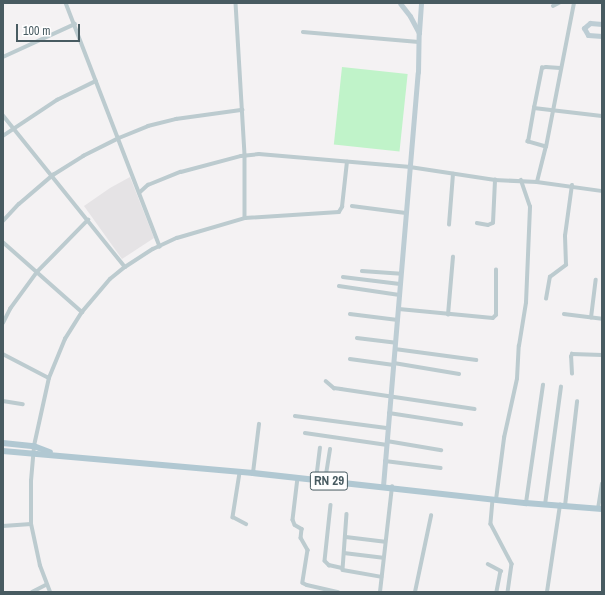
<!DOCTYPE html>
<html>
<head>
<meta charset="utf-8">
<style>
	body { margin:0 }
	#map { position:relative; width:605px; height:595px; overflow:hidden; background:#f4f2f3; font-family:"Archivo Narrow",sans-serif }
	div>[style] { position:absolute }
	[style*='--x'] { left:calc(var(--x)*1px); top:calc(var(--y)*1px); width:calc(var(--w)*1px); rotate:calc(var(--a)*1deg) }
	.education>* { inset:0; background:#e5e3e5 }
	.green>* { inset:0; background:#c0f3c9; transform-origin:0 0 }
	.street>* { height:3.5px; margin:-1.75px; padding:0 1.75px; transform-origin:1.75px; border-radius:1.75px; background:#bccbcf }
	.secondary>* { height:5px; margin:-2.5px; padding:0 2.5px; transform-origin:2.5px; border-radius:2.5px; background:#bdcdd4 }
	.primary>* { height:5.5px; margin:-2.75px; padding:0 2.75px; transform-origin:2.75px; border-radius:2.75px; background:#b1c8d2 }
	span { translate:-50% -50%; white-space:nowrap; text-align:center; line-height:1.15; -webkit-text-stroke:3.5px #fff; paint-order:stroke }
	.shield-label span { padding:1px 3px; background:#fff; border:1px solid; border-radius:3px; -webkit-text-stroke-width:0 }
	.shield-label { font-size:13px; color:#485b61; font-weight:700 }
	.frame { position:absolute; inset:0; border:4px solid #485b61; pointer-events:none }
	.scale { position:absolute; left:16px; top:24px; width:64px; height:18px; box-sizing:border-box; border:2px solid #485b61; border-top:0; padding-left:5px; font-size:12px; line-height:14px; white-space:nowrap; color:#485b61; -webkit-text-stroke:3px #fff; paint-order:stroke }
</style>
</head>
<body>
<div id="map">
	<div class="education">
		<div style="clip-path:polygon(130px 177px,154px 238px,122px 259px,84px 206px,110px 188px)"></div>
	</div>
	<div class="green">
		<div style="left:342px;top:67px;width:66px;height:78px;rotate:6deg"></div>
	</div>
	<div class="street">
		<div style="--x:66;--y:3;--w:261;--a:68.9"></div>
		<div style="--x:236;--y:3;--w:152;--a:86.6"></div>
		<div style="--x:245;--y:155;--w:63;--a:90"></div>
		<div style="--x:553;--y:6;--w:7;--a:-27"></div>
		<div style="--x:303;--y:32;--w:116;--a:4.9"></div>
		<div style="--x:3;--y:57;--w:79;--a:-24.6"></div>
		<div style="--x:534;--y:108;--w:68;--a:6.7"></div>
		<div style="--x:3;--y:115;--w:195;--a:51.2"></div>
		<div style="--x:3;--y:136;--w:65;--a:-33.7"></div>
		<div style="--x:57;--y:100;--w:43;--a:-26"></div>
		<div style="--x:546;--y:147;--w:19;--a:-164"></div>
		<div style="--x:528;--y:142;--w:35;--a:-80"></div>
		<div style="--x:534;--y:108;--w:41;--a:-78.7"></div>
		<div style="--x:542;--y:68;--w:4;--a:-14"></div>
		<div style="--x:546;--y:67;--w:14;--a:4"></div>
		<div style="--x:537;--y:182;--w:36;--a:-76"></div>
		<div style="--x:546;--y:147;--w:147;--a:-79"></div>
		<div style="--x:139;--y:193;--w:12;--a:-42"></div>
		<div style="--x:148;--y:185;--w:35;--a:-22"></div>
		<div style="--x:181;--y:172;--w:62;--a:-14.9"></div>
		<div style="--x:241;--y:156;--w:18;--a:-6"></div>
		<div style="--x:259;--y:154;--w:152;--a:4.9"></div>
		<div style="--x:410;--y:167;--w:86;--a:8.7"></div>
		<div style="--x:495;--y:180;--w:42;--a:2.7"></div>
		<div style="--x:537;--y:182;--w:66;--a:7.9"></div>
		<div style="--x:352;--y:206;--w:54;--a:7.4"></div>
		<div style="--x:3;--y:221;--w:23;--a:-47"></div>
		<div style="--x:19;--y:204;--w:45;--a:-40.5"></div>
		<div style="--x:53;--y:175;--w:36;--a:-32"></div>
		<div style="--x:83;--y:156;--w:40;--a:-26.6"></div>
		<div style="--x:119;--y:138;--w:31;--a:-22"></div>
		<div style="--x:148;--y:126;--w:29;--a:-14"></div>
		<div style="--x:176;--y:119;--w:67;--a:-7.8"></div>
		<div style="--x:477;--y:223;--w:11;--a:10"></div>
		<div style="--x:488;--y:225;--w:5;--a:-22"></div>
		<div style="--x:493;--y:223;--w:43;--a:-87.3"></div>
		<div style="--x:449;--y:225;--w:51;--a:-85.5"></div>
		<div style="--x:3;--y:242;--w:106;--a:41.5"></div>
		<div style="--x:362;--y:271;--w:39;--a:4"></div>
		<div style="--x:343;--y:277;--w:57;--a:7"></div>
		<div style="--x:339;--y:286;--w:61;--a:8.5"></div>
		<div style="--x:546;--y:299;--w:22;--a:-80"></div>
		<div style="--x:550;--y:277;--w:20;--a:-37"></div>
		<div style="--x:566;--y:265;--w:29;--a:-92"></div>
		<div style="--x:565;--y:236;--w:51;--a:-82.2"></div>
		<div style="--x:399;--y:309;--w:94;--a:5.5"></div>
		<div style="--x:493;--y:318;--w:4;--a:-45"></div>
		<div style="--x:496;--y:315;--w:45;--a:-90"></div>
		<div style="--x:350;--y:314;--w:48;--a:7.1"></div>
		<div style="--x:564;--y:314;--w:38;--a:7"></div>
		<div style="--x:448;--y:315;--w:58;--a:-85.1"></div>
		<div style="--x:591;--y:318;--w:38;--a:-83"></div>
		<div style="--x:3;--y:323;--w:16;--a:-63"></div>
		<div style="--x:10;--y:309;--w:46;--a:-53.9"></div>
		<div style="--x:37;--y:272;--w:73;--a:-45.6"></div>
		<div style="--x:357;--y:338;--w:39;--a:7"></div>
		<div style="--x:395;--y:349;--w:82;--a:7.7"></div>
		<div style="--x:3;--y:354;--w:52;--a:27.6"></div>
		<div style="--x:350;--y:359;--w:44;--a:7.8"></div>
		<div style="--x:394;--y:363;--w:66;--a:9.6"></div>
		<div style="--x:572;--y:374;--w:17;--a:-93"></div>
		<div style="--x:571;--y:357;--w:3;--a:-72"></div>
		<div style="--x:572;--y:354;--w:30;--a:2"></div>
		<div style="--x:326;--y:381;--w:11;--a:41"></div>
		<div style="--x:334;--y:388;--w:7;--a:8"></div>
		<div style="--x:341;--y:389;--w:135;--a:8.5"></div>
		<div style="--x:3;--y:401;--w:20;--a:9"></div>
		<div style="--x:389;--y:413;--w:73;--a:8.7"></div>
		<div style="--x:295;--y:416;--w:94;--a:7.4"></div>
		<div style="--x:305;--y:433;--w:83;--a:8.3"></div>
		<div style="--x:387;--y:441;--w:55;--a:9.5"></div>
		<div style="--x:385;--y:461;--w:56;--a:7.1"></div>
		<div style="--x:240;--y:473;--w:45;--a:99"></div>
		<div style="--x:233;--y:517;--w:15;--a:28"></div>
		<div style="--x:253;--y:473;--w:49;--a:-83"></div>
		<div style="--x:298;--y:478;--w:42;--a:96.8"></div>
		<div style="--x:293;--y:520;--w:5;--a:68"></div>
		<div style="--x:295;--y:525;--w:8;--a:30"></div>
		<div style="--x:302;--y:529;--w:9;--a:96"></div>
		<div style="--x:301;--y:538;--w:14;--a:60"></div>
		<div style="--x:308;--y:550;--w:33;--a:99"></div>
		<div style="--x:303;--y:583;--w:4;--a:27"></div>
		<div style="--x:307;--y:585;--w:32;--a:13"></div>
		<div style="--x:316;--y:480;--w:32;--a:-83"></div>
		<div style="--x:325;--y:481;--w:32;--a:-81"></div>
		<div style="--x:493;--y:500;--w:24;--a:95"></div>
		<div style="--x:491;--y:524;--w:45;--a:62.3"></div>
		<div style="--x:512;--y:564;--w:28;--a:98"></div>
		<div style="--x:496;--y:500;--w:63;--a:-82.6"></div>
		<div style="--x:504;--y:438;--w:60;--a:-77.6"></div>
		<div style="--x:517;--y:379;--w:33;--a:-87"></div>
		<div style="--x:519;--y:346;--w:44;--a:-80.8"></div>
		<div style="--x:526;--y:303;--w:96;--a:-87.6"></div>
		<div style="--x:530;--y:207;--w:28;--a:-109"></div>
		<div style="--x:526;--y:503;--w:119;--a:-81.8"></div>
		<div style="--x:331;--y:505;--w:56;--a:96.1"></div>
		<div style="--x:325;--y:561;--w:6;--a:45"></div>
		<div style="--x:329;--y:565;--w:13;--a:13"></div>
		<div style="--x:545;--y:505;--w:119;--a:-82.3"></div>
		<div style="--x:565;--y:506;--w:105;--a:-83.4"></div>
		<div style="--x:598;--y:509;--w:25;--a:-81"></div>
		<div style="--x:347;--y:514;--w:56;--a:94.1"></div>
		<div style="--x:343;--y:570;--w:39;--a:10"></div>
		<div style="--x:3;--y:526;--w:28;--a:-4"></div>
		<div style="--x:346;--y:537;--w:39;--a:7"></div>
		<div style="--x:344;--y:553;--w:39;--a:7"></div>
		<div style="--x:488;--y:564;--w:15;--a:28"></div>
		<div style="--x:501;--y:571;--w:21;--a:101"></div>
		<div style="--x:32;--y:592;--w:16;--a:-27"></div>
		<div style="--x:50;--y:592;--w:28;--a:-111"></div>
		<div style="--x:40;--y:566;--w:43;--a:-102.1"></div>
		<div style="--x:31;--y:524;--w:43;--a:-90"></div>
		<div style="--x:31;--y:481;--w:35;--a:-85"></div>
		<div style="--x:34;--y:446;--w:70;--a:-77.6"></div>
		<div style="--x:49;--y:378;--w:42;--a:-67.7"></div>
		<div style="--x:65;--y:339;--w:32;--a:-58"></div>
		<div style="--x:82;--y:312;--w:43;--a:-49.7"></div>
		<div style="--x:110;--y:279;--w:19;--a:-39"></div>
		<div style="--x:125;--y:267;--w:33;--a:-33"></div>
		<div style="--x:153;--y:249;--w:26;--a:-25"></div>
		<div style="--x:177;--y:238;--w:71;--a:-16.4"></div>
		<div style="--x:245;--y:218;--w:94;--a:-3.7"></div>
		<div style="--x:339;--y:212;--w:6;--a:-59"></div>
		<div style="--x:342;--y:207;--w:45;--a:-83.7"></div>
		<div style="--x:380;--y:592;--w:106;--a:-83.5"></div>
		<div style="--x:415;--y:592;--w:78;--a:-78.1"></div>
		<div style="--x:547;--y:592;--w:88;--a:-81.5"></div>
	</div>
	<div class="secondary">
		<div style="--x:602;--y:24;--w:12;--a:-175"></div>
		<div style="--x:590;--y:23;--w:8;--a:140"></div>
		<div style="--x:584;--y:28;--w:8;--a:60"></div>
		<div style="--x:588;--y:35;--w:14;--a:4"></div>
		<div style="--x:419;--y:32;--w:29;--a:-86"></div>
		<div style="--x:383;--y:486;--w:415;--a:-85.2"></div>
		<div style="--x:418;--y:72;--w:39;--a:-89"></div>
		<div style="--x:419;--y:33;--w:19;--a:-118"></div>
		<div style="--x:410;--y:16;--w:16;--a:-128"></div>
	</div>
	<div class="primary">
		<div style="--x:3;--y:443;--w:31;--a:6"></div>
		<div style="--x:34;--y:446;--w:17;--a:21"></div>
		<div style="--x:3;--y:451;--w:251;--a:5"></div>
		<div style="--x:253;--y:473;--w:275;--a:6.3"></div>
		<div style="--x:526;--y:503;--w:76;--a:4.5"></div>
	</div>
	<div class="shield-label">
		<span style="left:329px;top:481px">RN 29</span>
	</div>
	<div class="frame"></div>
	<div class="scale">100 m</div>
</div>
</body>
</html>
